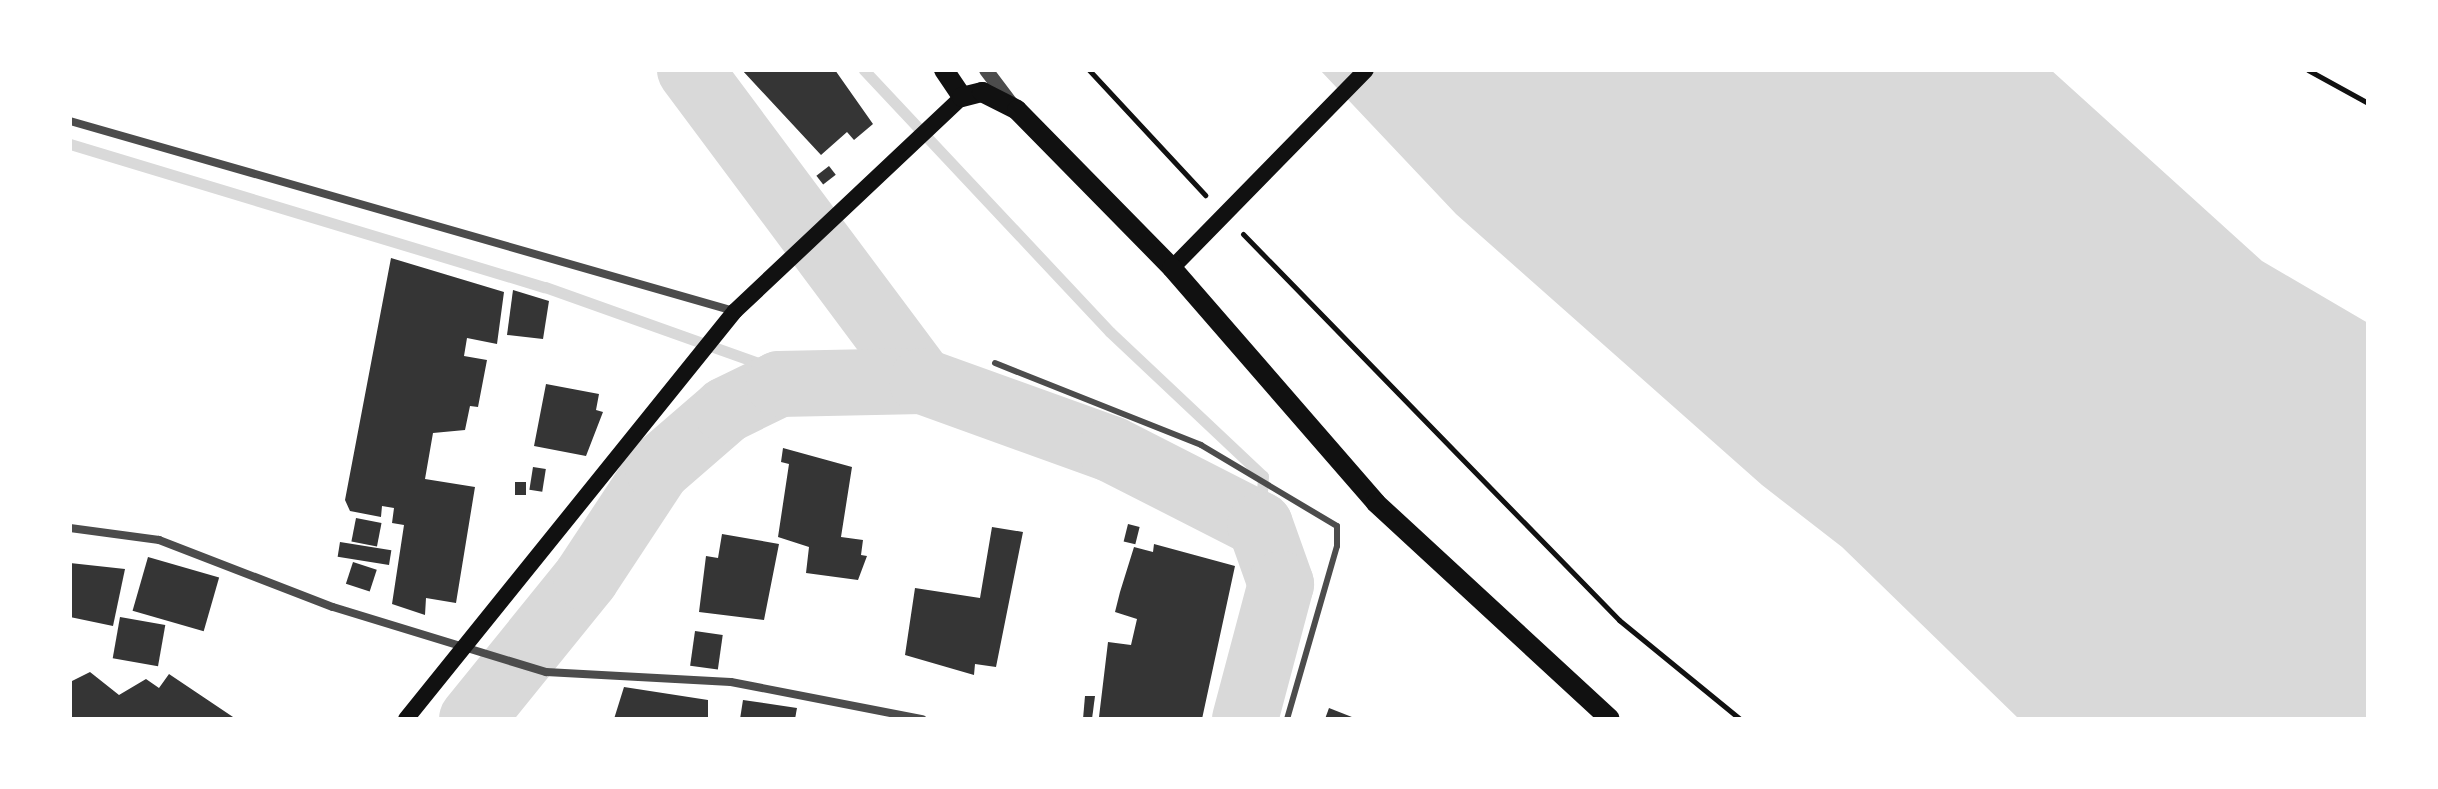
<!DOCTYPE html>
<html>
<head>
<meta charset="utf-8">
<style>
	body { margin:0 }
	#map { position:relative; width:2438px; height:789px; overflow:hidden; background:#fff; font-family:Ubuntu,sans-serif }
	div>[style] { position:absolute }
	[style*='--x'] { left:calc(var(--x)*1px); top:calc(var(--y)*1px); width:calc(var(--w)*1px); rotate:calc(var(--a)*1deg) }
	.water>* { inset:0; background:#d9d9d9 }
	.stream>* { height:11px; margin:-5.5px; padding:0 5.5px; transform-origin:5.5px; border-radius:5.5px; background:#d9d9d9 }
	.river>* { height:66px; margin:-33px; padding:0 33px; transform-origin:33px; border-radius:33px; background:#d9d9d9 }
	.building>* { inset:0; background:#353535; transform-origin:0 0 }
	.path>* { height:5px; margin:-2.5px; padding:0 2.5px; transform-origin:2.5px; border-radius:2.5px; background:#111 }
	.service>* { height:6px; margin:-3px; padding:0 3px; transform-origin:3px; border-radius:3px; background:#4c4c4c }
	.minor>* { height:8px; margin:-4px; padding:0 4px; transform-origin:4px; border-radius:4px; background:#4c4c4c }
	.tertiary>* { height:14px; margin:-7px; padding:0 7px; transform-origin:7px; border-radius:7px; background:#4c4c4c }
	.secondary>* { height:16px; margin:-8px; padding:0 8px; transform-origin:8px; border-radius:8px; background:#111 }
	.primary>* { height:20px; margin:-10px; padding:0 10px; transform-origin:10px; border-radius:10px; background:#111 }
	span { translate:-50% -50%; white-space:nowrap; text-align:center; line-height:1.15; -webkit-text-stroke:6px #fff; paint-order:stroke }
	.frame { position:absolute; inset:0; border:72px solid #fff; pointer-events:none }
</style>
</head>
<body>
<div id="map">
	<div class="water">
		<div style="clip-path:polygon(1320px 70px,2051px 70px,2262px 261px,2368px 323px,2368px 719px,2019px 719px,1842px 547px,1762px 485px,1456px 214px)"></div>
	</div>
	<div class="stream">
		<div style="--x:864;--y:70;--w:359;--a:46.8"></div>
		<div style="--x:1110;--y:332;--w:210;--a:43.3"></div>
		<div style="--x:1263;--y:476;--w:49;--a:93.5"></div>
		<div style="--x:70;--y:144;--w:496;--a:16.8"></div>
		<div style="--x:545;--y:287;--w:232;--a:19.6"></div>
		<div style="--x:764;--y:365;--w:24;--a:52"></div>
	</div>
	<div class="river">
		<div style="--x:690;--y:70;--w:388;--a:53.3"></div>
		<div style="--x:472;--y:719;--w:181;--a:-51"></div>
		<div style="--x:586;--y:578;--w:131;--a:-56.6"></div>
		<div style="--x:658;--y:469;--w:90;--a:-40.9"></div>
		<div style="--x:726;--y:410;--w:59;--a:-26.1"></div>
		<div style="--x:779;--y:384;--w:143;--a:-1.2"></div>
		<div style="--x:922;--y:381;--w:201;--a:19.8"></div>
		<div style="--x:1111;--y:449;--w:167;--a:27"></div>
		<div style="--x:1260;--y:525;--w:63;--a:70.4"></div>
		<div style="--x:1281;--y:584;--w:140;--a:104.9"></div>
	</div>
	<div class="building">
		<div style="clip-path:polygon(742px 70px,835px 70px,873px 124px,854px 140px,847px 132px,821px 155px)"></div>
		<div style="left:829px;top:166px;width:11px;height:16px;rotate:52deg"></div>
		<div style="clip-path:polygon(391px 258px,504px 292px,497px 344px,467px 338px,464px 356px,487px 360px,478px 407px,470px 406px,465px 430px,433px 433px,425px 479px,475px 487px,456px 603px,426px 598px,425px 615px,392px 604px,404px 525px,392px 523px,394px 508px,382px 506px,381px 517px,350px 511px,345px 500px)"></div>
		<div style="clip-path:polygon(513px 290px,549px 301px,543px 339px,507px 335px)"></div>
		<div style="clip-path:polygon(546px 384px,599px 394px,596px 410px,603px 412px,586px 456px,534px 446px)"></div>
		<div style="clip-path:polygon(783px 448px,852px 467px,841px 537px,863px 540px,861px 555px,867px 556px,858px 580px,806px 573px,809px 547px,778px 537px,789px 464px,781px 462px)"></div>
		<div style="left:533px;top:467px;width:13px;height:23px;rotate:9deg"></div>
		<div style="left:515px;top:482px;width:11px;height:13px"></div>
		<div style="left:356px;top:518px;width:26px;height:24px;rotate:11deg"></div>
		<div style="left:1128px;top:524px;width:12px;height:18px;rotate:14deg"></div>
		<div style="clip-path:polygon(992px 527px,1023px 532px,996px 667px,975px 664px,974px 675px,905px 655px,915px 588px,980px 598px)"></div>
		<div style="clip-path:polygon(722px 534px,779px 544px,764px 620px,699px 612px,706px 556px,718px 558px)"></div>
		<div style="left:340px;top:542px;width:52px;height:15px;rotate:9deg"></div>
		<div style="clip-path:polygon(1154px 544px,1235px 566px,1202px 719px,1099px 717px,1108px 642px,1131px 645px,1137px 619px,1115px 612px,1120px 592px,1134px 547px,1153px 552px)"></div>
		<div style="left:148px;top:557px;width:74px;height:56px;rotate:16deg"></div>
		<div style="left:353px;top:562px;width:25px;height:23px;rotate:18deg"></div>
		<div style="clip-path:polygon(70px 563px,125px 569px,113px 626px,70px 617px)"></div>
		<div style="left:120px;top:617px;width:46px;height:42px;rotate:10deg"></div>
		<div style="left:695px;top:631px;width:28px;height:35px;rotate:8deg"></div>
		<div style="clip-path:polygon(90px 672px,119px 695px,146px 679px,159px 688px,169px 674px,236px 719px,70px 719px,70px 682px)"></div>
		<div style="clip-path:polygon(624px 687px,708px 700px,708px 719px,614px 719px)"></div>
		<div style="clip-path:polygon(1085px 696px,1095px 696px,1092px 719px,1083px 719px)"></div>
		<div style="clip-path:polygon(743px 700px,797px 708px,795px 719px,740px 719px)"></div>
		<div style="clip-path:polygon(1329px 708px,1357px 719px,1325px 719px)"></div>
	</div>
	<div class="path">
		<div style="--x:1089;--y:70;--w:171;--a:47.1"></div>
		<div style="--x:2308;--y:70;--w:68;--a:28.8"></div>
		<div style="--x:1243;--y:234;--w:539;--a:45.75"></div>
		<div style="--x:1619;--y:620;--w:156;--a:39.3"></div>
	</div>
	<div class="service">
		<div style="--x:995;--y:363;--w:222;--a:21.7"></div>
		<div style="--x:1201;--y:445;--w:158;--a:30.8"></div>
		<div style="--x:1337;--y:526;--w:20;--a:90"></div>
		<div style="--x:1337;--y:546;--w:180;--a:106.1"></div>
	</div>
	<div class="minor">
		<div style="--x:70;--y:121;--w:691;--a:15.97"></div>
		<div style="--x:70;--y:528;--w:90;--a:7.7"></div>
		<div style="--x:159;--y:540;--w:186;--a:21.1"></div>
		<div style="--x:333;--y:607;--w:223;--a:17"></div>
		<div style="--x:546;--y:672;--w:185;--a:3.1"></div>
		<div style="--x:731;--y:682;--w:195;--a:11"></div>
	</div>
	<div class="tertiary">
		<div style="--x:986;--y:70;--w:46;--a:52.9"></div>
	</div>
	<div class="secondary">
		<div style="--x:1172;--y:268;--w:277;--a:-45.6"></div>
		<div style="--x:406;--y:719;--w:524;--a:-51.12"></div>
		<div style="--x:735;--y:311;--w:312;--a:-43.3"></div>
	</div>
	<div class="primary">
		<div style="--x:944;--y:70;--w:32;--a:56"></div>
		<div style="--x:962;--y:97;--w:21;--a:-14"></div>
		<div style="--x:982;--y:92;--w:39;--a:27"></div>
		<div style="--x:1017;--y:110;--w:221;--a:45.5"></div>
		<div style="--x:1172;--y:268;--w:311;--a:49"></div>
		<div style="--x:1376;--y:503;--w:318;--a:42.7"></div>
	</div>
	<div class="frame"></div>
</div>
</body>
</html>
